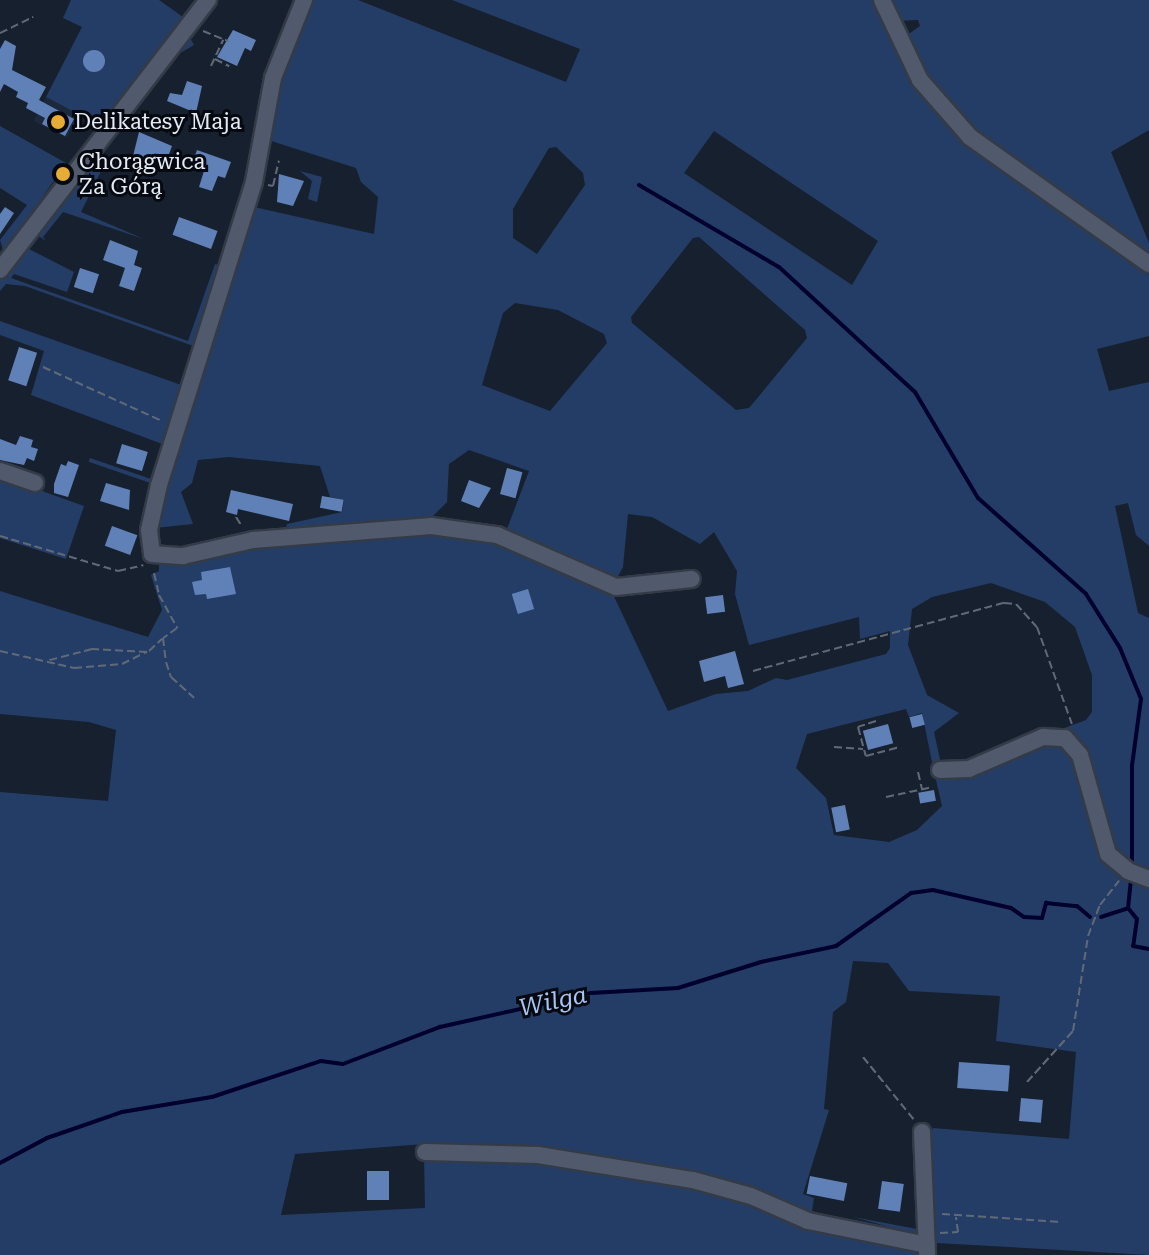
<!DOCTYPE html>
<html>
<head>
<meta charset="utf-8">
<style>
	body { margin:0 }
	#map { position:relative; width:1149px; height:1255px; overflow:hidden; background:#17202e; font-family:"Roboto Serif",serif }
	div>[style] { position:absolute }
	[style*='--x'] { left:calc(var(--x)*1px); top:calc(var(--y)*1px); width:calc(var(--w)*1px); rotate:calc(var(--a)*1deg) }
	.built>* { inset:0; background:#1c283c; transform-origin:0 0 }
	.green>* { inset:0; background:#243d67; transform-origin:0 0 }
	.stream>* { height:4px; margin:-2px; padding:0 2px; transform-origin:2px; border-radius:2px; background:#00002c }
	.building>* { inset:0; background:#6081b8; transform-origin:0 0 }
	.round { border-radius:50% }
	.path>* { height:2px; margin-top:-1px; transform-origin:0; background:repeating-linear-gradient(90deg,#616976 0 8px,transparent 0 12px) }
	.roads { filter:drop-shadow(2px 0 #343b47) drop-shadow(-2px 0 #343b47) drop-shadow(0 2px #343b47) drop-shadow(0 -2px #343b47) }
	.minor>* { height:16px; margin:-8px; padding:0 8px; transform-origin:8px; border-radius:8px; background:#505a6c }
	.dots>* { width:22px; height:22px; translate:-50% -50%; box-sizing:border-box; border:4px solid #060910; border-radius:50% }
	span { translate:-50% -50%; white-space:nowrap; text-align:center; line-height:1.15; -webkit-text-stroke:6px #060910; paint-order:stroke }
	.poi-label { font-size:22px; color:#e4ebf5 }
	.left { translate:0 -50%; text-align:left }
	.water-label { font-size:24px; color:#a8c4f3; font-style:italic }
</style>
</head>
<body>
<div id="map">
	<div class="built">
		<div style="left:46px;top:97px;width:37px;height:27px;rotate:27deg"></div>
	</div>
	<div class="green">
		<div style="clip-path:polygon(71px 0,159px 0,183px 17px,106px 117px,84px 117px,46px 97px,82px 27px,63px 18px)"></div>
		<div style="clip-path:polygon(evenodd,308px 0,358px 0,566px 82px,580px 49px,452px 0,873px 0,914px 81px,969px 144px,1028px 190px,1113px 243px,1149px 275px,1149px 336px,1097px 349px,1109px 391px,1149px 382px,1149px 546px,1136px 535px,1128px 503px,1115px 506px,1138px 613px,1149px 618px,1149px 1255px,936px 1243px,931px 1255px,926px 1145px,933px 1128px,1069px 1139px,1076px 1052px,996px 1041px,1000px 996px,909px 991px,888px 963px,853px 961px,846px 1002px,833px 1012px,824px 1109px,829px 1110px,803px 1194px,814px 1198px,812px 1211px,899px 1236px,818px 1220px,725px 1184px,686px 1176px,522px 1150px,424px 1148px,424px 1144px,295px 1154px,281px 1215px,425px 1208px,424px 1156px,488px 1154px,692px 1183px,757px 1201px,804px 1222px,894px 1242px,923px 1255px,0 1255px,0 792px,108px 801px,116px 730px,89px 722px,0 714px,0 591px,148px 637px,162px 610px,151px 575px,159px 571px,159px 559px,182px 559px,315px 535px,440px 530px,506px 542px,610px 588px,668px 711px,716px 694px,748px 691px,776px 678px,787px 680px,886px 654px,890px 648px,890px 631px,860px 639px,859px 617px,749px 645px,735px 594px,737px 571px,714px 532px,700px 544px,652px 517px,628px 514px,623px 567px,615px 582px,505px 534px,529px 471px,469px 450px,449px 464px,447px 502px,427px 522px,285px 532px,287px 524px,342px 512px,344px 500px,330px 497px,320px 466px,229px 457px,198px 460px,192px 483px,181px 492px,193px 524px,154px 528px,261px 162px,254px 207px,374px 234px,378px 197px,361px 182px,356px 168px,268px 140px,262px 150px,277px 76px,308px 0,714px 131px,878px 241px,852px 285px,684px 173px,714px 131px,308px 0,556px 147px,583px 173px,585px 185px,537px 254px,513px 238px,513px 209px,549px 148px,556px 147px,308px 0,699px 237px,805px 330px,807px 338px,749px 408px,736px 410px,632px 323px,631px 317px,693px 238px,699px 237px,308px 0,515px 303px,558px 310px,604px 334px,607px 343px,550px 411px,482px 385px,503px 313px,515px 303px,308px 0,991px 583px,1045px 602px,1075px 627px,1092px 675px,1092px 712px,1086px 720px,973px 762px,941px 764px,934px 732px,959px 713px,927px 695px,908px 645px,912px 609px,932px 597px,991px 583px,308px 0,906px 709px,909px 717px,922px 713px,932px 762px,949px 768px,971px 766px,1048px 733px,1069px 736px,1083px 753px,1104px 834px,1121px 869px,1111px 863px,1099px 841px,1078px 757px,1056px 739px,971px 772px,934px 771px,942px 806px,917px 830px,889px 842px,834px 835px,826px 798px,796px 768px,807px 734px,906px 709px)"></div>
		<div style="clip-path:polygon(887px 0,1149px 0,1149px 130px,1111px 152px,1149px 243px,1149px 257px,989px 146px,924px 78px,906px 36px,920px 26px,918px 20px,898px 21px)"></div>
		<div style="left:190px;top:38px;width:8px;height:59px;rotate:60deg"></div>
		<div style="clip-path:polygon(0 126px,66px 163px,4px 253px,0 240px,27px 205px,0 188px)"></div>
		<div style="clip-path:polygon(94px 159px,104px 165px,81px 212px,144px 239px,63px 212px,43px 237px,46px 241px,36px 234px)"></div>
		<div style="clip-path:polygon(300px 171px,322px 177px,317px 202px,308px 199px,312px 181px)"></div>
		<div style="clip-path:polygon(25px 247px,74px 272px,67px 292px,14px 274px,11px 278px,188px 341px,215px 264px,227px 268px,199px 348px,25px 286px,6px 284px,0 291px,0 279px)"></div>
		<div style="clip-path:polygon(0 321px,187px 387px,165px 445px,31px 395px,44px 351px,0 335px)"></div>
		<div style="left:90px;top:458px;width:69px;height:4px;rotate:19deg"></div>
		<div style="clip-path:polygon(0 476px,84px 506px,66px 559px,0 538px)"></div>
		<div style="clip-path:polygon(917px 1212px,922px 1214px,919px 1235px,853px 1217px,917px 1229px)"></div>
	</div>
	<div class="stream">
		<div style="--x:639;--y:185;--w:162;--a:30.4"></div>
		<div style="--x:779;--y:267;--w:185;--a:42.6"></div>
		<div style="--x:915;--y:392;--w:123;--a:59.3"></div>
		<div style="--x:978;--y:498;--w:144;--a:41.6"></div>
		<div style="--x:1086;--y:594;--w:64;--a:57.8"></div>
		<div style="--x:1120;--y:648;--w:55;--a:67.6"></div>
		<div style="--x:1141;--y:699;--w:68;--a:97.7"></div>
		<div style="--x:1132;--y:766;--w:103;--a:90"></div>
		<div style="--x:1128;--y:908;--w:14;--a:51"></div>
		<div style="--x:1137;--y:919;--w:27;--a:98"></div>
		<div style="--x:1133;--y:946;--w:16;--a:11"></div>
		<div style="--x:1128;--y:908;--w:29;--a:-84"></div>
		<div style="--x:1101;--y:917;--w:28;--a:-18"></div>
		<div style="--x:0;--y:1163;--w:53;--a:-28"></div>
		<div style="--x:47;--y:1138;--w:79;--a:-19.1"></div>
		<div style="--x:122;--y:1112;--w:91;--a:-9.5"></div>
		<div style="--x:212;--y:1097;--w:115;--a:-18.3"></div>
		<div style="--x:321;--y:1061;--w:22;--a:8"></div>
		<div style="--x:343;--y:1064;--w:104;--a:-20.9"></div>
		<div style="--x:440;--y:1027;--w:155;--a:-12.7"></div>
		<div style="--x:591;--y:993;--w:87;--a:-3.3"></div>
		<div style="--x:678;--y:988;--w:87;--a:-17.4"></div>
		<div style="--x:761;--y:962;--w:77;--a:-12"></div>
		<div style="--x:836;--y:946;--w:92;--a:-35.2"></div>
		<div style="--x:911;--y:893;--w:22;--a:-8"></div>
		<div style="--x:933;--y:890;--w:80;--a:13"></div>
		<div style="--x:1011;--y:908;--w:16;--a:35"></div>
		<div style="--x:1024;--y:917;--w:18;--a:3"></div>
		<div style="--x:1042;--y:918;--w:16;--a:-75"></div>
		<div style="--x:1046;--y:903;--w:31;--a:6"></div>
		<div style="--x:1077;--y:906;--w:17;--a:40"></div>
	</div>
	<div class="building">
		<div style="clip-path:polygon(233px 30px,256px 40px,251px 51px,245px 48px,237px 66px,217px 57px)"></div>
		<div style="clip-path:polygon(5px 40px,16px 46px,12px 70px,46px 87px,39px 100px,74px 119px,65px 136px,42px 124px,45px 118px,26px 108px,28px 103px,16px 97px,18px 92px,4px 84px,0 92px,0 49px)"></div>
		<div class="round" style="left:83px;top:50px;width:22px;height:22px"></div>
		<div style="clip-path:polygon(187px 81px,202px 86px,196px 113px,167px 101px,170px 93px,182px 95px)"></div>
		<div style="clip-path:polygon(139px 132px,172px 146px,168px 157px,152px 154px,147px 170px,131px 164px)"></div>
		<div style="clip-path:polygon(197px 150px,231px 162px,225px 178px,218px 176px,212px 191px,199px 187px,204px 171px,191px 167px)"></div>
		<div style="clip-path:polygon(279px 174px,304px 181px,293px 206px,277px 202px)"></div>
		<div style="clip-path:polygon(5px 207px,14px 213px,0 234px,0 214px)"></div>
		<div style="left:179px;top:217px;width:41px;height:19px;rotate:20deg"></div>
		<div style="clip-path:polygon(110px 240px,138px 251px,134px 265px,142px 268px,134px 291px,119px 286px,125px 268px,103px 260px)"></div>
		<div style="left:80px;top:268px;width:20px;height:20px;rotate:18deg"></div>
		<div style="left:19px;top:347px;width:19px;height:35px;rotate:18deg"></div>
		<div style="clip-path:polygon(20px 436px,33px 440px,31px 447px,38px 449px,34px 461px,27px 458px,24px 465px,0 460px,0 439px,16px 445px)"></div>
		<div style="left:122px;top:444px;width:27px;height:20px;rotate:17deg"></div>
		<div style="clip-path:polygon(68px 461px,79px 465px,68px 497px,54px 493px,54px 484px,61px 464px,66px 466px)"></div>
		<div style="left:507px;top:468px;width:16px;height:27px;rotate:15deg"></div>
		<div style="clip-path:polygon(469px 480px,491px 488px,479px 508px,461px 501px)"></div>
		<div style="clip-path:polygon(106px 483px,130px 490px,129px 510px,100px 501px)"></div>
		<div style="clip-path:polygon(231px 490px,293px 504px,289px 521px,238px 509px,237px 515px,226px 512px)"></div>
		<div style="left:322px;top:496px;width:22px;height:12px;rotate:10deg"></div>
		<div style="left:112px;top:526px;width:27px;height:21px;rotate:20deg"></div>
		<div style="clip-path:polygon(230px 567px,236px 594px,207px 599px,206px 594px,195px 595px,192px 582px,202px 580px,201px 572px)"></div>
		<div style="left:528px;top:589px;width:21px;height:17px;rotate:73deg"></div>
		<div style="left:723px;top:595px;width:17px;height:18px;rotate:83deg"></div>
		<div style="clip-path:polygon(735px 651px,744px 684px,728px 688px,725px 676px,704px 682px,699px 661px)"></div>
		<div style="left:922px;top:714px;width:11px;height:13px;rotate:75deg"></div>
		<div style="left:888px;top:724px;width:20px;height:26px;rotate:75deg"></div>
		<div style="left:934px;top:790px;width:11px;height:16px;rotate:80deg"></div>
		<div style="left:845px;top:805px;width:25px;height:14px;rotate:79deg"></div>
		<div style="left:959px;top:1062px;width:51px;height:26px;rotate:4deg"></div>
		<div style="left:1021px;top:1098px;width:22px;height:23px;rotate:5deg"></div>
		<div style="left:367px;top:1171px;width:22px;height:29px"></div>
		<div style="left:810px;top:1176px;width:38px;height:18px;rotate:11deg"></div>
		<div style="left:882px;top:1181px;width:22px;height:28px;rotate:8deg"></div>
	</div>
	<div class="path">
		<div style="--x:203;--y:31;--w:27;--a:22"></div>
		<div style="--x:0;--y:33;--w:37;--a:-26"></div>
		<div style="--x:215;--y:59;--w:16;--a:27"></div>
		<div style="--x:211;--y:66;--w:29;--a:-65"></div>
		<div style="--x:268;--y:185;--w:5;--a:11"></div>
		<div style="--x:273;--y:186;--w:26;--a:-77"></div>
		<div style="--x:43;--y:367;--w:131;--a:24.4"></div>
		<div style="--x:236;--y:517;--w:9;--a:58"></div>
		<div style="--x:0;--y:536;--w:123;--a:16.5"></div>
		<div style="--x:118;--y:571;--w:26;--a:-13"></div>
		<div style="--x:154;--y:573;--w:23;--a:77"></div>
		<div style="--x:159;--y:595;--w:38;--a:61"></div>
		<div style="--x:177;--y:628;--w:17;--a:144"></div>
		<div style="--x:163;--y:638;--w:24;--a:83"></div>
		<div style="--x:166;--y:662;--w:16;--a:72"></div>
		<div style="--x:171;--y:677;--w:31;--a:42"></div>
		<div style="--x:0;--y:651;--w:76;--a:12.9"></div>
		<div style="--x:74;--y:668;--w:48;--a:-4.8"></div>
		<div style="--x:122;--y:664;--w:28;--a:-26"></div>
		<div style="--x:147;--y:652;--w:55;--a:-176.9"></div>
		<div style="--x:92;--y:649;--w:48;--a:165.4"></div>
		<div style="--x:149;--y:651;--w:18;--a:-43"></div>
		<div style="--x:753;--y:671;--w:260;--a:-15.2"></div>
		<div style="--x:1004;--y:603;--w:12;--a:5"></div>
		<div style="--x:1016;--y:604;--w:31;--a:48"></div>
		<div style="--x:1037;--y:627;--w:103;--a:70.2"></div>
		<div style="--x:876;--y:721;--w:19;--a:162"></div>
		<div style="--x:858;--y:727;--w:30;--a:75"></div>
		<div style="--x:866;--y:756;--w:34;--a:-15"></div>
		<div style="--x:834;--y:747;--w:29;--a:4"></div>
		<div style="--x:918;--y:772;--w:17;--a:77"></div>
		<div style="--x:886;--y:797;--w:48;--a:-12"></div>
		<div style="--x:863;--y:1057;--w:82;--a:50.9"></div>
		<div style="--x:1027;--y:1082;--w:69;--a:-48"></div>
		<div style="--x:1073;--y:1031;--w:96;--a:-81"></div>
		<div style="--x:1088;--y:936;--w:33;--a:-69"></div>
		<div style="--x:1100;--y:905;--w:31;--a:-52"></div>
		<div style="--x:942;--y:1214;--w:119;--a:3.8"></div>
		<div style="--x:940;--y:1233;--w:18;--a:-3"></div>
		<div style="--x:958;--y:1232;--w:15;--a:-98"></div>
	</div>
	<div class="roads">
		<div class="minor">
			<div style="--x:304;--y:0;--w:84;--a:111.7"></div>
			<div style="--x:273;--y:78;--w:106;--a:100.4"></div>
			<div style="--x:254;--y:182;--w:318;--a:107.4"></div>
			<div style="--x:159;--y:485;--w:46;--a:102.5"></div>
			<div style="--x:149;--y:530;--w:24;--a:83"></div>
			<div style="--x:152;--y:554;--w:31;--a:4"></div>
			<div style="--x:183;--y:556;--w:72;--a:-12.9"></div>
			<div style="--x:253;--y:540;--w:179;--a:-4.5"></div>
			<div style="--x:431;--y:526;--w:67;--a:7.8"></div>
			<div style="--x:497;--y:535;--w:130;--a:23.6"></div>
			<div style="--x:616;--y:587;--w:76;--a:-6"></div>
			<div style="--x:882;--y:0;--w:89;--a:64.6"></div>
			<div style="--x:920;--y:80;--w:76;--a:48.7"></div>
			<div style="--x:970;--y:137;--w:219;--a:35.4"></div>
			<div style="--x:0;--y:270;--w:341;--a:-52.4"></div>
			<div style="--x:0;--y:471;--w:37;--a:19"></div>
			<div style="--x:940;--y:770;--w:29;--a:-2"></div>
			<div style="--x:969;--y:769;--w:81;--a:-23.4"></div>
			<div style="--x:1043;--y:737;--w:22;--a:3"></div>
			<div style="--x:1065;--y:738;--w:23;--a:49"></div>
			<div style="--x:1080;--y:755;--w:103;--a:74.2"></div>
			<div style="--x:1108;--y:854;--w:26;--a:40"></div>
			<div style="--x:1128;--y:871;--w:22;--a:21"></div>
			<div style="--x:922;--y:1132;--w:121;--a:87.6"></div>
			<div style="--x:425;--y:1152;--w:113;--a:1.5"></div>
			<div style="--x:538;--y:1155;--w:157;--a:9.2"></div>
			<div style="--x:693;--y:1180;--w:60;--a:15.4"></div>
			<div style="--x:751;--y:1196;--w:62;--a:23.7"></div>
			<div style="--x:808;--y:1221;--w:121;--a:11.4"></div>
		</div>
	</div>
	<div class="dots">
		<div style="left:58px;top:122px;background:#e7ac36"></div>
		<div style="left:63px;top:174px;background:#e7ac36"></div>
	</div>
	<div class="poi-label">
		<span class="left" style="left:74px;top:122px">Delikatesy Maja</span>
		<span class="left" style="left:79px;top:174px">Chorągwica<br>Za Górą</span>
	</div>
	<div class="water-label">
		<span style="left:553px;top:1002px;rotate:-12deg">Wilga</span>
	</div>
</div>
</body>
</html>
